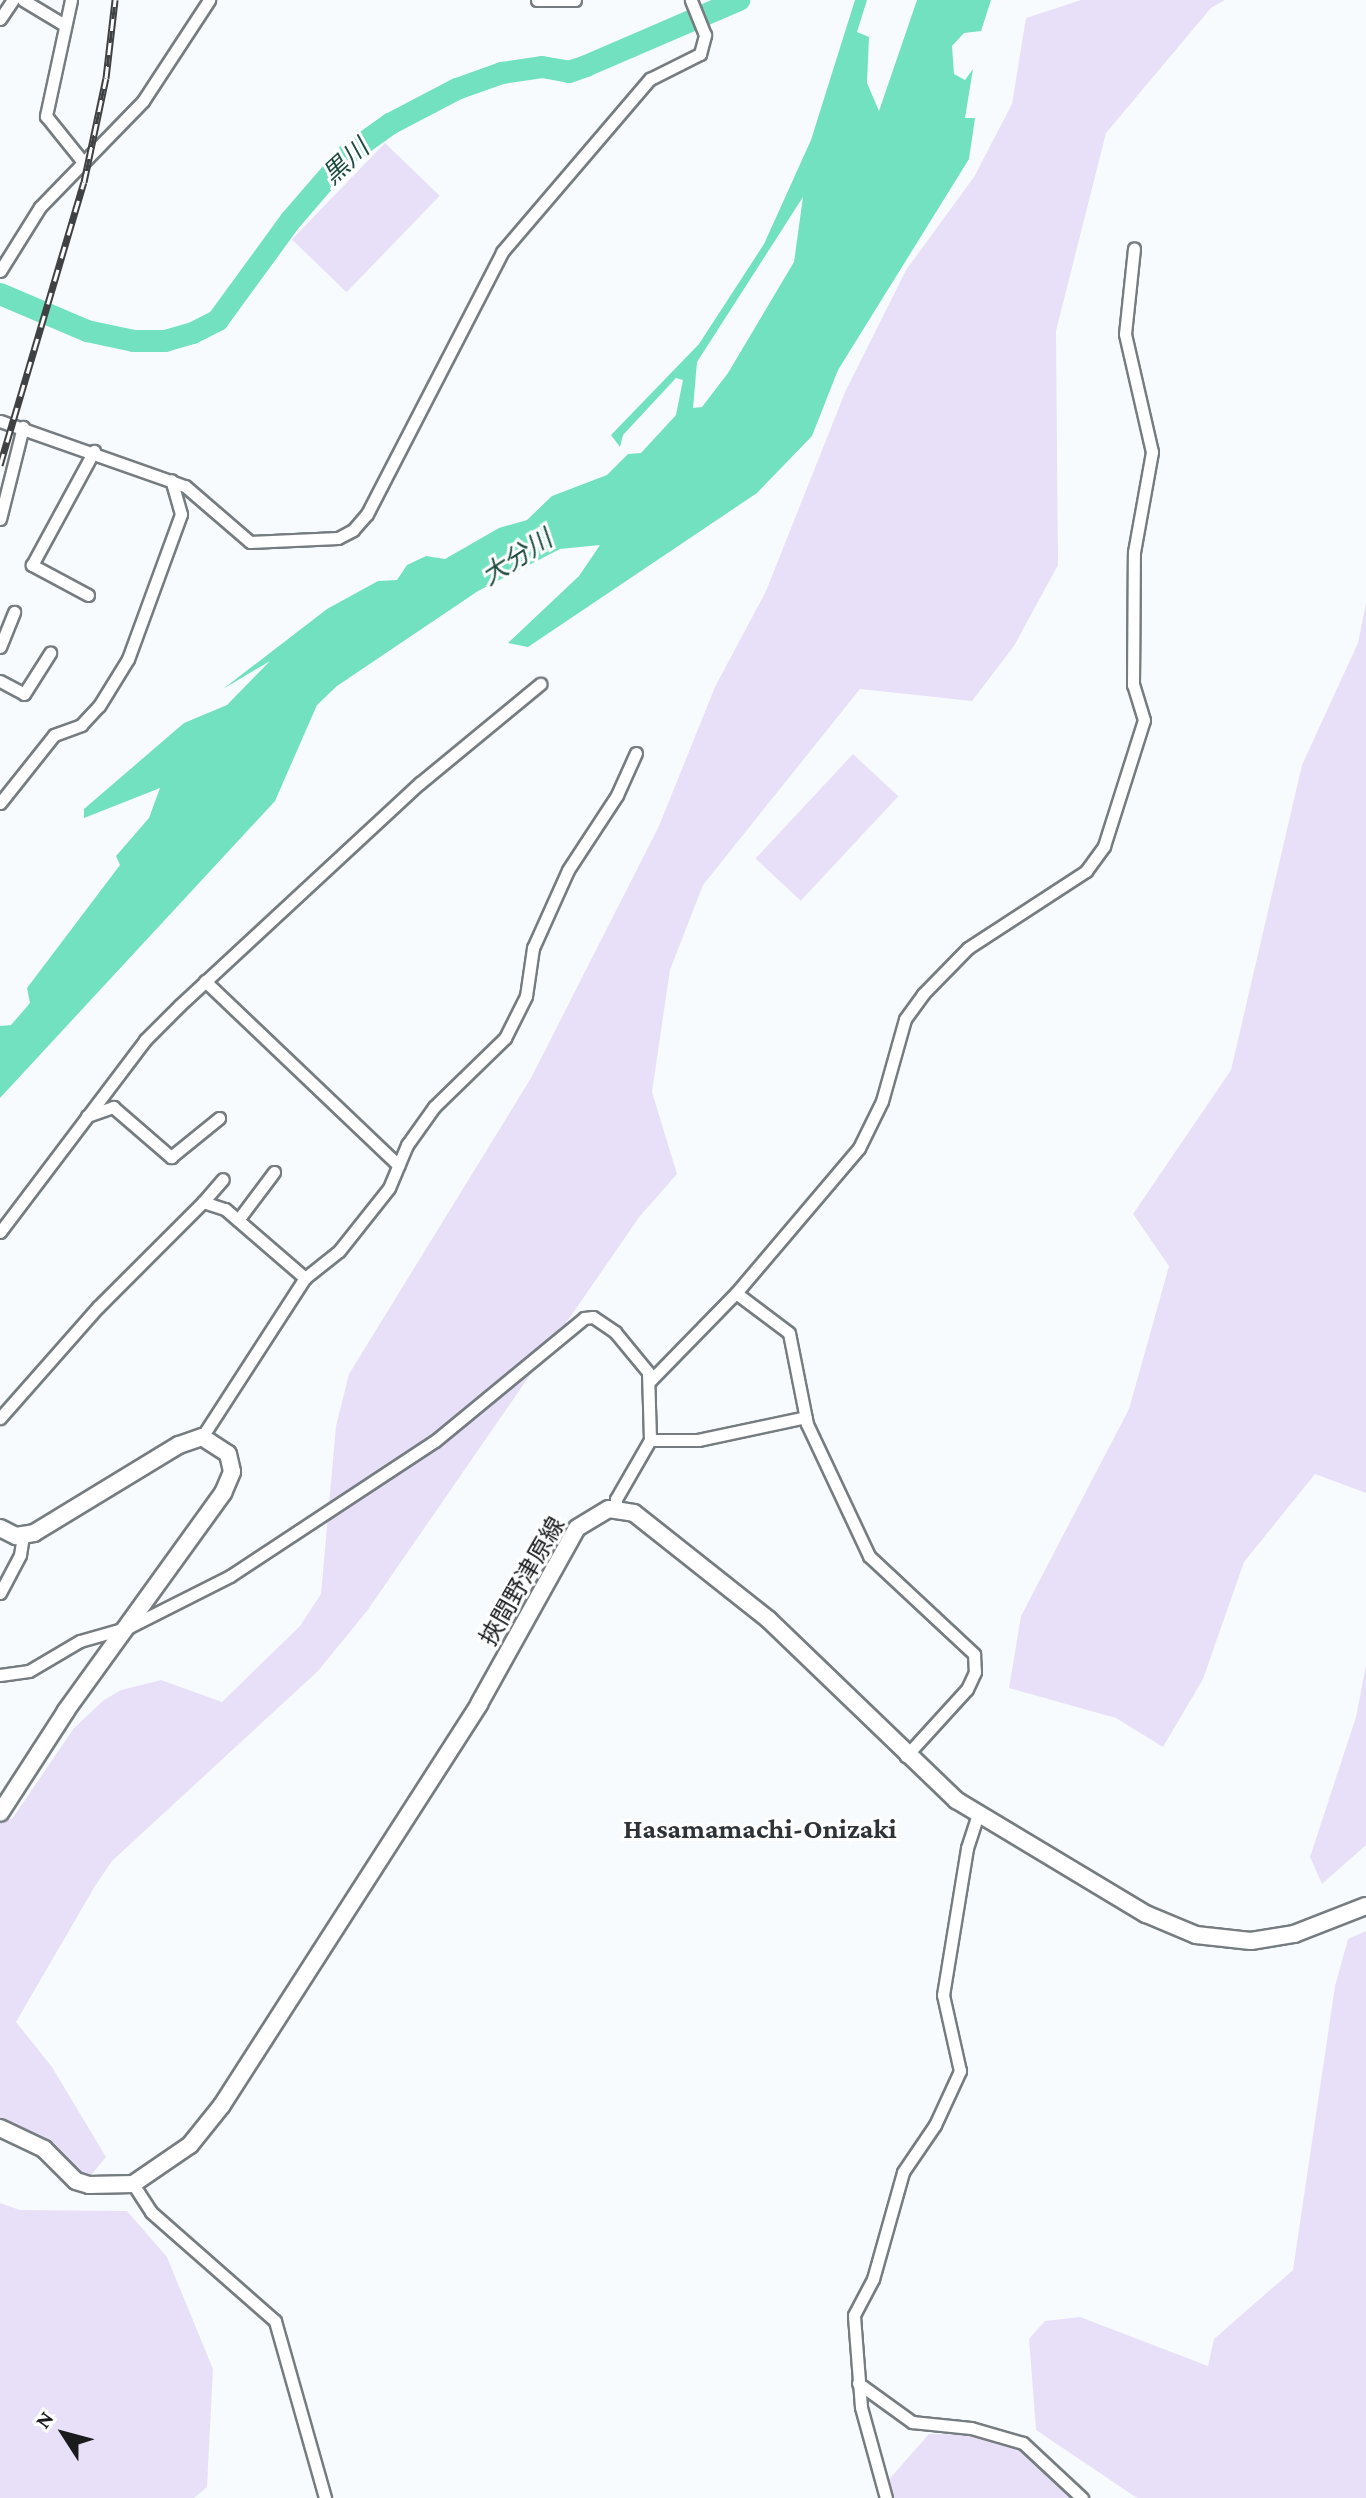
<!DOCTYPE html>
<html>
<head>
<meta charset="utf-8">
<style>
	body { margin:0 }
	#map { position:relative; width:1366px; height:2498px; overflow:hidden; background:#f7fbfe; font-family:"Crimson Pro","Noto Sans JP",serif }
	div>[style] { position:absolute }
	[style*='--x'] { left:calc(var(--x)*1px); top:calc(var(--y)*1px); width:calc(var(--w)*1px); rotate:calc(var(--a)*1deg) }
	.green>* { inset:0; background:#e8e0f8; transform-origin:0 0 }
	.water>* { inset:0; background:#72e1c0 }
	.river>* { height:22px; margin:-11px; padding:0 11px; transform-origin:11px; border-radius:11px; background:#72e1c0 }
	.roads { filter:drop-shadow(2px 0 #767d81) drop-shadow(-2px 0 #767d81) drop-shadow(0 2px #767d81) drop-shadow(0 -2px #767d81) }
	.minor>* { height:11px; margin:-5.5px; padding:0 5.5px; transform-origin:5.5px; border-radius:5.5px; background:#fff }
	.secondary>* { height:16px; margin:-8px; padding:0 8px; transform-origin:8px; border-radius:8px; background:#fff }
	.rail>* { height:7px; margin-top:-3.5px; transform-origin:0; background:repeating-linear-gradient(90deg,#fff 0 12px,#3f4143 0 24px); box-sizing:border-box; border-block:2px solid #3f4143 }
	span { translate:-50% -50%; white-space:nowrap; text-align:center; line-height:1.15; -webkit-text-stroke:6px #fff; paint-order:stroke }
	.street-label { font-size:24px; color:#191b1d }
	.water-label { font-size:26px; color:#1c4c3e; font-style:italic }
	.quarter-label { font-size:28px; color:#2e3337; font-weight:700 }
	.north { position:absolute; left:24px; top:2394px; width:80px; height:80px; -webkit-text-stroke:6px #fff; paint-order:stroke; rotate:306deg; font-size:22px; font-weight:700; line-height:32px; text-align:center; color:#191b1d }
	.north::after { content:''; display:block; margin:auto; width:28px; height:36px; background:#191b1d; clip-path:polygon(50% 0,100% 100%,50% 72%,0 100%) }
</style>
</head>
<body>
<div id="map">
	<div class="green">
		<div style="clip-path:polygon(1081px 0,1225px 0,1211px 8px,1106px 133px,1056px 331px,1058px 565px,1014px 646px,972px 701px,860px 689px,703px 885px,670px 970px,652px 1092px,677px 1174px,640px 1216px,367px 1611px,318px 1671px,112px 1861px,95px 1886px,16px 2022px,52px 2067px,106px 2157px,87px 2180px,42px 2140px,0 2125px,0 1819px,12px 1819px,74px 1728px,104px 1700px,121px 1690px,161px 1680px,222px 1702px,300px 1626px,321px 1594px,336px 1426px,349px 1374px,531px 1078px,659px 826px,715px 687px,766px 591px,846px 390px,906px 270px,974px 177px,1012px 104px,1026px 18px)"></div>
		<div style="left:385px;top:143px;width:76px;height:134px;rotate:44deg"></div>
		<div style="clip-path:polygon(1366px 603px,1366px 1493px,1315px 1474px,1244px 1562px,1203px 1679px,1163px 1747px,1116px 1718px,1009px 1688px,1021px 1616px,1129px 1409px,1169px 1266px,1133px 1214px,1231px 1070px,1302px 765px,1358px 643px)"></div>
		<div style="left:853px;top:754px;width:62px;height:143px;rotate:43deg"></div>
		<div style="clip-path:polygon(1366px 1665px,1366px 1845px,1322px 1884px,1310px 1857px,1356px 1717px)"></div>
		<div style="clip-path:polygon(1366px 1931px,1366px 2498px,1137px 2498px,1036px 2430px,1029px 2339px,1045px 2321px,1080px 2317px,1208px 2366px,1214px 2339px,1293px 2270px,1335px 1986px,1348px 1939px)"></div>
		<div style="clip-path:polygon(0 2203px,20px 2210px,127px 2211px,167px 2257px,213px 2369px,207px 2487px,194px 2498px,0 2498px)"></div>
		<div style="clip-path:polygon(929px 2434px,1001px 2435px,1083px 2498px,889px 2498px,885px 2484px)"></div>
	</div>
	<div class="water">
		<div style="clip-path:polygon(evenodd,855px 0,867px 0,857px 32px,869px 37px,867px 83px,879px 111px,917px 0,991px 0,981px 31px,964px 33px,952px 46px,954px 74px,965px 80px,973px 69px,965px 118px,975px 118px,969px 159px,838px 370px,812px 436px,757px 493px,528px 647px,508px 643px,579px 576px,600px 545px,560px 549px,478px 591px,337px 686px,317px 705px,275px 801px,0 1098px,0 1026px,11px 1025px,30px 1003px,27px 988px,120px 865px,116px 856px,149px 818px,160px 788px,84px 818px,84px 809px,184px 723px,227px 705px,270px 661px,223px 689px,327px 609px,378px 581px,397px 580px,407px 565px,426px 556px,445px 559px,499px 528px,527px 520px,552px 496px,607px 475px,628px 454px,641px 453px,676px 415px,683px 380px,676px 378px,623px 435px,620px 447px,611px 435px,699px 344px,764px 244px,811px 140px,855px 0,803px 197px,794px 262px,728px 373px,702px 407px,693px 408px,697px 362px,803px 197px)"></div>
	</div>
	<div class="river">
		<div style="--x:0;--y:294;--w:95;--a:23"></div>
		<div style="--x:87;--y:331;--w:48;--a:12"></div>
		<div style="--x:134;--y:341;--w:31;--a:0"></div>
		<div style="--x:165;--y:341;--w:29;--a:-16"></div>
		<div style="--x:193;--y:333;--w:28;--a:-27"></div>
		<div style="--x:218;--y:320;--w:124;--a:-53.9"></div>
		<div style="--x:291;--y:220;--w:87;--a:-49.2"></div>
		<div style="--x:348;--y:154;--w:52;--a:-35.5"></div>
		<div style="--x:390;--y:124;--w:76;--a:-27.6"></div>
		<div style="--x:457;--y:89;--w:48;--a:-19.6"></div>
		<div style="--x:502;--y:73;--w:40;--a:-8.5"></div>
		<div style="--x:542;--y:67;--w:27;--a:10"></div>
		<div style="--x:569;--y:72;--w:18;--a:-19"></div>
		<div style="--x:586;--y:66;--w:167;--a:-23.3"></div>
	</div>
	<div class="roads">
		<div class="minor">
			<div style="--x:23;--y:0;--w:47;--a:31"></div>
			<div style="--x:71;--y:0;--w:119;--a:102.2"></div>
			<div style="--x:46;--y:116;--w:59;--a:51.2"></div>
			<div style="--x:537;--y:0;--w:38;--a:0"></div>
			<div style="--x:0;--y:19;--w:23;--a:-56"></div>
			<div style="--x:0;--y:271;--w:75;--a:-58"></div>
			<div style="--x:40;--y:207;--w:148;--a:-45.8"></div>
			<div style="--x:143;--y:101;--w:121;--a:-56.8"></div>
			<div style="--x:0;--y:421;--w:196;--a:19.4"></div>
			<div style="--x:185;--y:486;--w:86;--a:40.7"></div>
			<div style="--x:250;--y:542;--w:88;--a:-2.6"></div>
			<div style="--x:338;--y:538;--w:17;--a:-28"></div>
			<div style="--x:353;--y:530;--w:21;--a:-49"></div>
			<div style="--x:367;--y:514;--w:295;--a:-62.7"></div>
			<div style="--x:502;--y:252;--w:228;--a:-49.5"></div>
			<div style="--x:650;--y:79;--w:56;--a:-26.6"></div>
			<div style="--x:700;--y:54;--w:20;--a:-75"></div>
			<div style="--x:705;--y:35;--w:38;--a:-112"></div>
			<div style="--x:0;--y:519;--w:95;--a:-76"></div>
			<div style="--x:88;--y:595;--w:64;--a:-151.8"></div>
			<div style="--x:32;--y:565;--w:130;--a:-61.5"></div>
			<div style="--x:0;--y:647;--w:38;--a:-68"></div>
			<div style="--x:0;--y:681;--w:27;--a:28"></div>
			<div style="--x:24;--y:694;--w:49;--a:-57.6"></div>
			<div style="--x:0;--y:803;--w:87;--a:-51.5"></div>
			<div style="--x:54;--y:735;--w:29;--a:-20"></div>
			<div style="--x:81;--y:725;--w:26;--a:-47"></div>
			<div style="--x:99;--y:706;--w:55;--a:-58.3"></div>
			<div style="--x:128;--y:659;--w:154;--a:-69.9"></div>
			<div style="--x:181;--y:514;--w:35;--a:-106"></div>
			<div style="--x:205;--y:981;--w:267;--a:43.6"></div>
			<div style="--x:87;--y:1116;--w:28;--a:-19"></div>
			<div style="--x:113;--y:1107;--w:77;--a:40.8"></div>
			<div style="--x:171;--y:1157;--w:62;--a:-39.1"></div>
			<div style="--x:203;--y:1202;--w:30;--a:-49"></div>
			<div style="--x:238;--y:1220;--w:60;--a:-53.1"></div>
			<div style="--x:0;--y:1232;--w:241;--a:-52.9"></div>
			<div style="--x:145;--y:1040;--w:49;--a:-45"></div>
			<div style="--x:180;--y:1005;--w:327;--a:-42.8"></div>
			<div style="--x:420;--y:783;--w:156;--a:-39.5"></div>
			<div style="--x:736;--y:1293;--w:66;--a:37"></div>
			<div style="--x:789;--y:1333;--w:93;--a:78.8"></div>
			<div style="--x:807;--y:1424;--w:146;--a:64.8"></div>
			<div style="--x:869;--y:1556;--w:144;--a:43"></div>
			<div style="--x:974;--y:1654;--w:18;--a:87"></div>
			<div style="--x:975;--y:1672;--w:19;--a:115"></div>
			<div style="--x:967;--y:1689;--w:91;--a:132.3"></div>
			<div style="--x:649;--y:1382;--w:124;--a:-45.7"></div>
			<div style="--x:736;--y:1293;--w:190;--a:-49.7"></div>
			<div style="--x:859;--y:1148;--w:52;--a:-63.9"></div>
			<div style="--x:882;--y:1101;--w:85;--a:-74.3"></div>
			<div style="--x:905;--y:1019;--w:31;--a:-54"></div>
			<div style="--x:923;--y:994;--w:64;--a:-45.6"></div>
			<div style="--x:968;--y:948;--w:141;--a:-33.1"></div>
			<div style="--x:1086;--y:871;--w:31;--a:-54"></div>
			<div style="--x:1104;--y:846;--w:132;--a:-72.4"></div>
			<div style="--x:1144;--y:720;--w:37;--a:-107"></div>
			<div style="--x:1133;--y:685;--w:133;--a:-89.6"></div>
			<div style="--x:1134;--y:552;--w:102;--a:-79.8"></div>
			<div style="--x:1152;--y:452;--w:121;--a:-102.9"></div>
			<div style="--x:1125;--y:334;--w:86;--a:-84"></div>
			<div style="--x:0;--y:1418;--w:148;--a:-48.6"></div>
			<div style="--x:98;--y:1307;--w:148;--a:-45"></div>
			<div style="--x:203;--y:1202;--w:23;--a:18"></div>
			<div style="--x:225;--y:1209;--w:106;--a:40.8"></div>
			<div style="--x:202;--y:1437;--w:189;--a:-57.1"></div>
			<div style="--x:305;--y:1278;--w:43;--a:-38.5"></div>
			<div style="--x:339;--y:1251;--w:80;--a:-51.6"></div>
			<div style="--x:389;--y:1188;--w:47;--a:-67.3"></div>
			<div style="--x:407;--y:1145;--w:47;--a:-54.6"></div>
			<div style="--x:434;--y:1107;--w:99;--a:-44.2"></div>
			<div style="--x:505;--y:1038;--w:47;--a:-63.4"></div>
			<div style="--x:526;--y:996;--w:49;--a:-81.7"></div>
			<div style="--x:533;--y:948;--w:85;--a:-65.8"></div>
			<div style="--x:568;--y:870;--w:90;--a:-56.8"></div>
			<div style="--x:617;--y:795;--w:46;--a:-65.7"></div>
			<div style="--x:616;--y:1509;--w:10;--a:-90"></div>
			<div style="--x:616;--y:1499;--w:68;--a:-60"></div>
			<div style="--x:650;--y:1440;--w:48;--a:0"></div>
			<div style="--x:698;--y:1440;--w:110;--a:-12"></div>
			<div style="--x:0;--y:1593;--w:43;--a:-62.2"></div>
			<div style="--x:20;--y:1555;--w:19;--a:-81"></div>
			<div style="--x:0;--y:1675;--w:29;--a:-8"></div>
			<div style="--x:29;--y:1671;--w:59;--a:-30.5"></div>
			<div style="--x:80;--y:1641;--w:51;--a:-15.9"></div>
			<div style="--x:129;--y:1627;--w:113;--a:-26.8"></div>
			<div style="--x:230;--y:1576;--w:245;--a:-33.4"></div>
			<div style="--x:435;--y:1441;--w:193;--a:-39.5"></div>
			<div style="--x:584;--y:1318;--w:9;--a:-6"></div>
			<div style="--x:593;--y:1317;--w:27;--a:34"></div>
			<div style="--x:615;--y:1332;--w:52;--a:50.5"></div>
			<div style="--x:648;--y:1372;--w:68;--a:88.3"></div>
			<div style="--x:133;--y:2184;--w:33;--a:57"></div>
			<div style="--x:151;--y:2212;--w:165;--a:41.3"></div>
			<div style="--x:275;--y:2321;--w:184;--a:74.2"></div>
			<div style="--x:858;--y:2383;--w:67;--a:35.8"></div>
			<div style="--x:912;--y:2422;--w:59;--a:5.8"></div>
			<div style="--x:971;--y:2428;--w:54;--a:16.1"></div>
			<div style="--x:1023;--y:2443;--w:81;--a:43"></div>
			<div style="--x:886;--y:2498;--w:94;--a:-105.4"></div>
			<div style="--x:861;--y:2407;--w:92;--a:-94.4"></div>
			<div style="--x:854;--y:2315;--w:41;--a:-62.2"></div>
			<div style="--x:873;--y:2279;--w:111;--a:-74.3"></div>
			<div style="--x:903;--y:2172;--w:57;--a:-55.8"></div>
			<div style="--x:935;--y:2125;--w:60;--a:-65.2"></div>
			<div style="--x:960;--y:2071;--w:78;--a:-102.6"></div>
			<div style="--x:943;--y:1995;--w:149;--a:-80.7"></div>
			<div style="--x:967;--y:1848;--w:35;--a:-72"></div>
		</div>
		<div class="secondary">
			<div style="--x:0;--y:1528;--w:18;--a:27"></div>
			<div style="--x:16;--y:1536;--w:18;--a:-9"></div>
			<div style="--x:34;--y:1533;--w:170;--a:-31.3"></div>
			<div style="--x:179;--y:1445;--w:24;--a:-19"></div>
			<div style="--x:202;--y:1437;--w:31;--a:33"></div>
			<div style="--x:228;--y:1454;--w:18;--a:77"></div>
			<div style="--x:232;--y:1472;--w:23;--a:113"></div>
			<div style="--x:223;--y:1493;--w:269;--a:125.8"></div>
			<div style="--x:66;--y:1711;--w:121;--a:122.9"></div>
			<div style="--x:0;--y:2128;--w:49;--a:25.5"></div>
			<div style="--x:44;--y:2149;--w:45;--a:45"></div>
			<div style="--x:76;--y:2181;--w:14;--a:17"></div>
			<div style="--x:89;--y:2185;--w:44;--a:-1.3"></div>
			<div style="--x:133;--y:2184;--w:69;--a:-34.4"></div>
			<div style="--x:190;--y:2145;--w:51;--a:-51.3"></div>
			<div style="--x:222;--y:2105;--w:476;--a:-57.3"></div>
			<div style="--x:479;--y:1704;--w:201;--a:-60.9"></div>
			<div style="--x:577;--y:1528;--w:37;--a:-31"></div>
			<div style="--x:609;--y:1509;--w:25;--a:9"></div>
			<div style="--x:634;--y:1513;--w:172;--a:38.4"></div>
			<div style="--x:769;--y:1620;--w:260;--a:43.9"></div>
			<div style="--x:956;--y:1800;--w:222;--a:31"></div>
			<div style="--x:1146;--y:1914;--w:54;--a:22.8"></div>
			<div style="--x:1196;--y:1935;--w:55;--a:6.2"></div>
			<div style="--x:1251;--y:1941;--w:44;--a:-9.2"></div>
			<div style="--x:1294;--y:1934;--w:77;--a:-21.3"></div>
		</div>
	</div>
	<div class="rail">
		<div style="--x:0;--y:465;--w:295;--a:-73.5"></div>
		<div style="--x:84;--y:182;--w:106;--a:-78.1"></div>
		<div style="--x:106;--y:78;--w:79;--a:-83.4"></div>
	</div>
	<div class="street-label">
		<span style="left:522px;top:1581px;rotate:-60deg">挾間野津原線</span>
	</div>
	<div class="water-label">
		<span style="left:346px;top:162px;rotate:-43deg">黒川</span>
		<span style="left:517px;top:558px;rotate:-33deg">大分川</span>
	</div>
	<div class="quarter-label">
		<span style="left:760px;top:1829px">Hasamamachi-Onizaki</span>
	</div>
	<div class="north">N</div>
</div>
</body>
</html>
